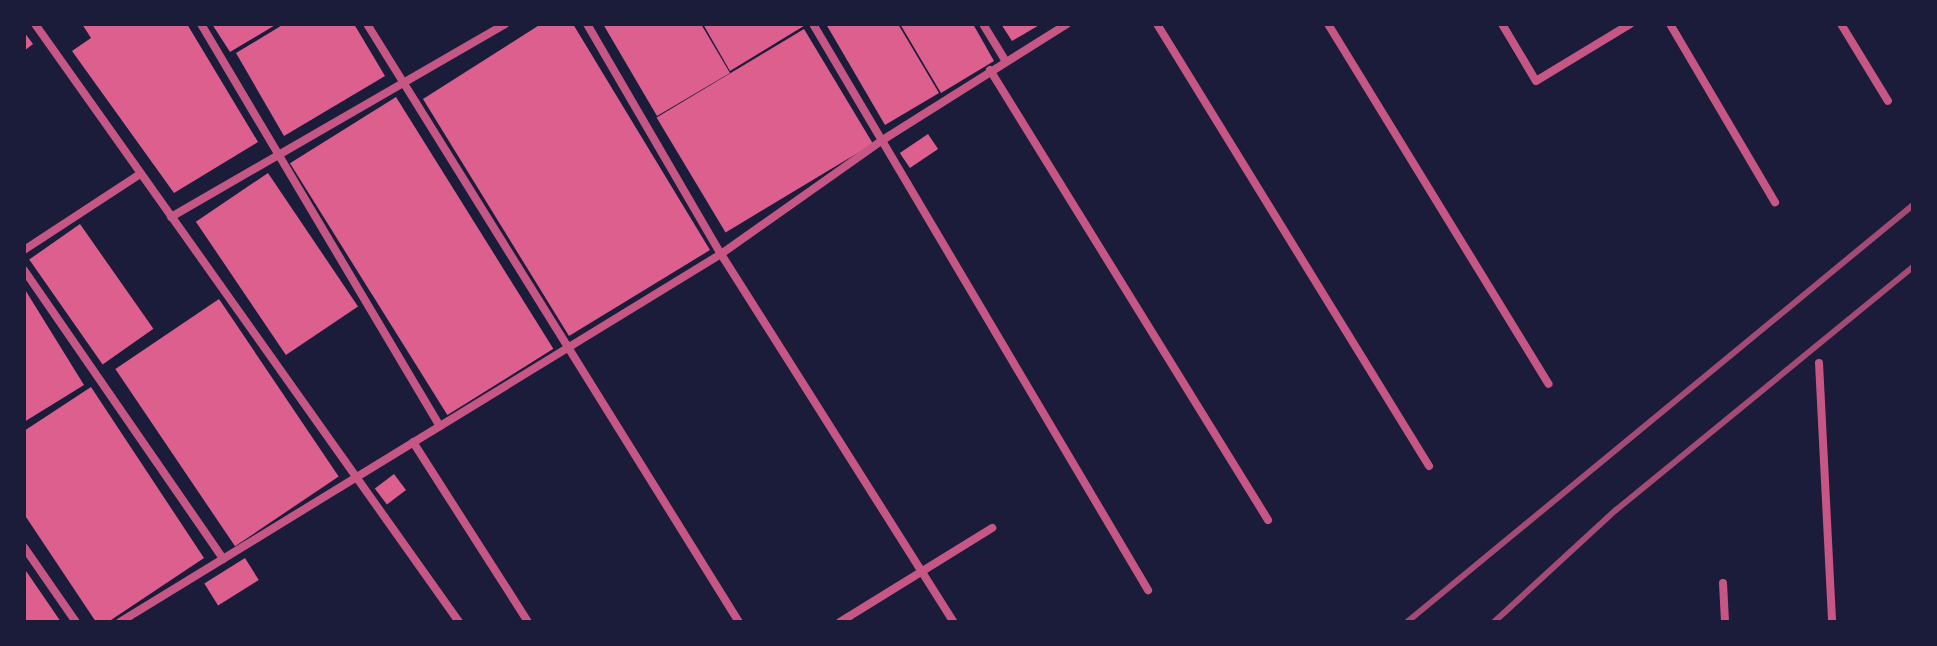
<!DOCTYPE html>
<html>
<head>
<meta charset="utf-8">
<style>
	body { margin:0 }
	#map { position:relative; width:1937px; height:646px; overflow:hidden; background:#1b1b3a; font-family:Inter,sans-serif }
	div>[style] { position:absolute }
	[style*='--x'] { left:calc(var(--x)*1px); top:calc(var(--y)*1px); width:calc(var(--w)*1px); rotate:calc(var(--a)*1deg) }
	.building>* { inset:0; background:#dd5f8e; transform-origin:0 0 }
	.minor>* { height:8px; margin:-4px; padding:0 4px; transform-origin:4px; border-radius:4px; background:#c65784 }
	.rail>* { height:6px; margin:-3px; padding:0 3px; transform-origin:3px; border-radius:3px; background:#a44b75 }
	span { translate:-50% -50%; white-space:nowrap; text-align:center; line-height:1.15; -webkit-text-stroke:8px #1b1b3a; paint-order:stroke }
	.frame { position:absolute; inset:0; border:26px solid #1b1b3a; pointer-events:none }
</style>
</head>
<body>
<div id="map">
	<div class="building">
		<div style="clip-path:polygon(82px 24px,187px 24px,258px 142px,174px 193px,72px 51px,91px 38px)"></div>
		<div style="clip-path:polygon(212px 24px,277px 24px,230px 52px)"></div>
		<div style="clip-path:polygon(284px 24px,354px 24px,385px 76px,284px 136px,236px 53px)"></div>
		<div style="clip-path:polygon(541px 24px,573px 24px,710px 250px,569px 336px,423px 99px)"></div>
		<div style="clip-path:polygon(603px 24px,701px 24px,730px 73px,657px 116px)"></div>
		<div style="clip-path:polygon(703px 24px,807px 24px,730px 71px)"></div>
		<div style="clip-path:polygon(826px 24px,898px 24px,939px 93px,885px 125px)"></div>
		<div style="clip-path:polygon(900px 24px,973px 24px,994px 61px,941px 93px)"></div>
		<div style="clip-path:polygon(1001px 24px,1041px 24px,1012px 41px)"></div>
		<div style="left:804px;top:29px;width:134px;height:172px;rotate:59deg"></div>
		<div style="clip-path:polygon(24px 32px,33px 44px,24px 51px)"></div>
		<div style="left:396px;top:97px;width:297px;height:125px;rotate:58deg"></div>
		<div style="left:928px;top:134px;width:18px;height:34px;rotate:56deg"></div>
		<div style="left:268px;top:173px;width:161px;height:87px;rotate:56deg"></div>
		<div style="left:80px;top:224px;width:128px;height:62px;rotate:55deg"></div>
		<div style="clip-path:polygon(24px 288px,84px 385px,24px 422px)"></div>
		<div style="left:219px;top:299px;width:214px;height:125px;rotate:56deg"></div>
		<div style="clip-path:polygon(91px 387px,204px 558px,108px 622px,96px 622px,24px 514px,24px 431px)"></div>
		<div style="left:394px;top:474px;width:20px;height:24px;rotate:53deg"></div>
		<div style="left:245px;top:558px;width:26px;height:48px;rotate:58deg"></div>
		<div style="clip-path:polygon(24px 568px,61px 622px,24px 622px)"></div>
	</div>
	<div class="minor">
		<div style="--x:35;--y:24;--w:733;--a:54.66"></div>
		<div style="--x:201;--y:24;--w:468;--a:59.3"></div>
		<div style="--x:367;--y:24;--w:704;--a:58.12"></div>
		<div style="--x:587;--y:24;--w:266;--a:59.8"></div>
		<div style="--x:721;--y:254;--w:436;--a:57.7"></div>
		<div style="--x:813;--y:24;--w:658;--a:59.38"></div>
		<div style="--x:983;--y:24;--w:42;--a:58.6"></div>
		<div style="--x:1157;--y:24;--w:519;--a:58.39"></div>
		<div style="--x:1328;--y:24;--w:422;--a:58.5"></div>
		<div style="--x:1502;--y:24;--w:66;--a:59.2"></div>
		<div style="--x:1536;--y:81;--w:110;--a:-31.2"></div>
		<div style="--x:1670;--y:24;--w:207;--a:59.5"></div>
		<div style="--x:1841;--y:24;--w:90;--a:58.6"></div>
		<div style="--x:990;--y:70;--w:529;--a:58.29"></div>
		<div style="--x:171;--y:217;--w:386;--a:-30"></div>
		<div style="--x:24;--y:250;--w:139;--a:-33.2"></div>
		<div style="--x:24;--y:270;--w:351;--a:55.4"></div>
		<div style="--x:1819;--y:363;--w:259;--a:87.1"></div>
		<div style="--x:413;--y:442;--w:214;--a:57.4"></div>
		<div style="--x:24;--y:547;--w:91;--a:55.3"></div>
		<div style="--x:1723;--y:583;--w:39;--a:87"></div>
		<div style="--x:120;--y:622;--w:705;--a:-31.48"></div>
		<div style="--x:721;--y:254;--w:196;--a:-35.2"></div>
		<div style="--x:881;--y:141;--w:220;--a:-32.2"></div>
		<div style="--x:840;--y:622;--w:179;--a:-31.7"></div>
	</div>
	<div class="rail">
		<div style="--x:1407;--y:622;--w:656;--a:-39.49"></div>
		<div style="--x:1494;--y:622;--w:166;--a:-42.6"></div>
		<div style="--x:1616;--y:510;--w:384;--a:-39.3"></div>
	</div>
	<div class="frame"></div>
</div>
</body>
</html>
